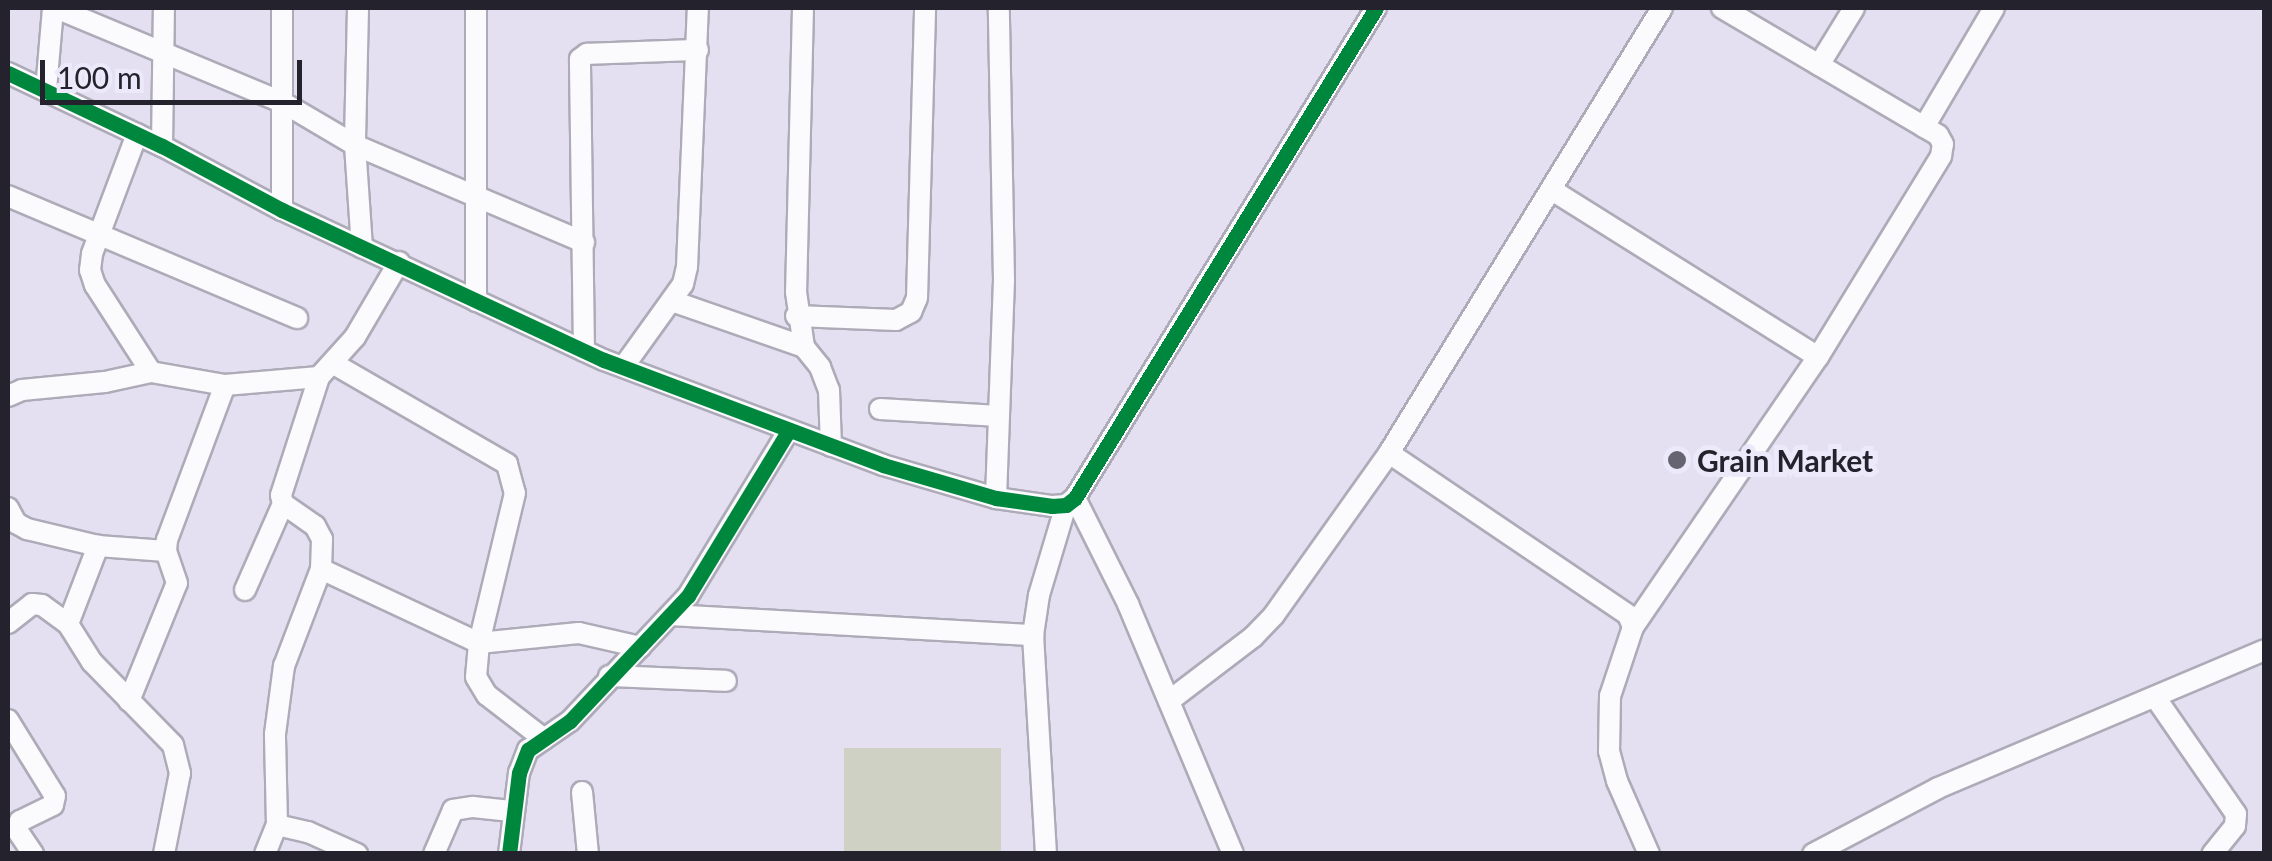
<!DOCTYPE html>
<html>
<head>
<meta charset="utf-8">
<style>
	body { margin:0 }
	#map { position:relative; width:2272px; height:861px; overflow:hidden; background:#e4e0f1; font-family:Lato,sans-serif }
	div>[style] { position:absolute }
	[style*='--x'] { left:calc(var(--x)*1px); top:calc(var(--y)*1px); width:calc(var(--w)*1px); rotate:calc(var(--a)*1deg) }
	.green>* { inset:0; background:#ced1c3; transform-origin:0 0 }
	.roads { filter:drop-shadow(2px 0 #aeabb8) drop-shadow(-2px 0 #aeabb8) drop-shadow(0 2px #aeabb8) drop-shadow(0 -2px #aeabb8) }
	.minor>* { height:20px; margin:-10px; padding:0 10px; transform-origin:10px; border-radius:10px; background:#fbfafd }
	.cycleway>* { height:15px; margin:-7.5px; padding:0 7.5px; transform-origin:7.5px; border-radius:7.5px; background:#00873e }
	.dots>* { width:28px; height:28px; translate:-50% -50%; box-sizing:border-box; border:5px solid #ece9fb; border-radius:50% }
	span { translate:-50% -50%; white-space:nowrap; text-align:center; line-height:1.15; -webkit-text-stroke:10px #ece9fb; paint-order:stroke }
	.poi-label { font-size:30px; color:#24222c; font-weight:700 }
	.left { translate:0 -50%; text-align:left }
	.frame { position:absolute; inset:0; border:10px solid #24222c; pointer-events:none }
	.scale { position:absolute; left:40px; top:60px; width:262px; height:45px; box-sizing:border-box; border:5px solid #24222c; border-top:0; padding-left:12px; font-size:30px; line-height:35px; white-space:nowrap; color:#24222c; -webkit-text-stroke:8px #ece9fb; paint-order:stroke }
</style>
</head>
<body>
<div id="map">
	<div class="green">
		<div style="left:1001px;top:748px;width:105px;height:157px;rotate:90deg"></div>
	</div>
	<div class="roads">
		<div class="minor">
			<div style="--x:56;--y:8;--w:245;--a:22.6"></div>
			<div style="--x:282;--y:102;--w:85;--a:30.5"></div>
			<div style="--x:355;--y:145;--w:249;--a:23"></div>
			<div style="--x:358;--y:8;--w:137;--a:91.3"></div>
			<div style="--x:355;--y:145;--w:103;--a:86.1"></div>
			<div style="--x:476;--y:8;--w:293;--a:90"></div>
			<div style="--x:803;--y:8;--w:284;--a:91.4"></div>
			<div style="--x:796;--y:292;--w:56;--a:81.7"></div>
			<div style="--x:1819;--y:65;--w:67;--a:-58.4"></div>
			<div style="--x:8;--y:73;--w:170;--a:25.4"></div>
			<div style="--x:162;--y:146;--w:136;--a:28.1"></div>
			<div style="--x:282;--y:210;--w:355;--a:25"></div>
			<div style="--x:604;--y:360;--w:298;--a:20.6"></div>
			<div style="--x:883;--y:465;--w:118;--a:16.3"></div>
			<div style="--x:996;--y:498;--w:57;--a:8.1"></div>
			<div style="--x:1052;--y:506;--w:14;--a:-4"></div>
			<div style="--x:1066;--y:505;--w:11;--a:-38"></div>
			<div style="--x:1075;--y:498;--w:575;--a:-58.44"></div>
			<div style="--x:46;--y:90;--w:82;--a:-85.1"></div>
			<div style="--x:1924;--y:127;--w:138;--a:-59.5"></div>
			<div style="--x:137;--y:134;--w:128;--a:110.6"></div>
			<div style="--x:92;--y:254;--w:16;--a:97"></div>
			<div style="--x:90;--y:270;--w:16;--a:72"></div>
			<div style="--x:95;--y:285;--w:103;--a:57.2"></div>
			<div style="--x:151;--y:372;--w:75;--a:10"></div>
			<div style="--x:225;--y:385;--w:94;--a:-4.9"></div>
			<div style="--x:319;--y:377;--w:54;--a:-48"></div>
			<div style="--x:355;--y:337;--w:87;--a:-59.6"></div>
			<div style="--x:162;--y:146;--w:138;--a:-89.2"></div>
			<div style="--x:1552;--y:190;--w:314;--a:32.1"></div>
			<div style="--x:8;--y:196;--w:314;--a:22.9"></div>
			<div style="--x:282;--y:210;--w:202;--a:-90"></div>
			<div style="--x:672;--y:301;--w:140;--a:19.2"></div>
			<div style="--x:804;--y:347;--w:26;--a:51"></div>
			<div style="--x:820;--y:367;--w:25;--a:69"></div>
			<div style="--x:829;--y:390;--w:56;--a:88"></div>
			<div style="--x:796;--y:316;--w:100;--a:2.3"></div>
			<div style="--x:896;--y:320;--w:17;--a:-28"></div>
			<div style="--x:911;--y:312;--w:15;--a:-67"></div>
			<div style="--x:917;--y:298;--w:290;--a:-88.4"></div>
			<div style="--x:584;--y:351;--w:292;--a:-90.8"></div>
			<div style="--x:580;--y:59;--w:9;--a:-36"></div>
			<div style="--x:587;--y:54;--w:111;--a:-2.1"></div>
			<div style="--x:334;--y:364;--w:200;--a:30"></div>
			<div style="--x:507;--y:464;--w:30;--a:75"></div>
			<div style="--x:515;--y:493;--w:154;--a:103.5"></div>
			<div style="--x:479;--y:643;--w:34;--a:95"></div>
			<div style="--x:476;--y:677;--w:21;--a:59"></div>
			<div style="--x:487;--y:695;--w:72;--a:37.7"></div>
			<div style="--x:624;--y:366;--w:101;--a:-54.3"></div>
			<div style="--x:683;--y:284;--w:17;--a:-77"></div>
			<div style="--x:687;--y:267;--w:259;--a:-87.6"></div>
			<div style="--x:8;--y:396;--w:15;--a:-23"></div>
			<div style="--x:22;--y:390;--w:83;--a:-5.5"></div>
			<div style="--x:105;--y:382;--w:47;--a:-12.3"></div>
			<div style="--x:880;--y:409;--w:119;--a:3.4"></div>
			<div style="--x:1389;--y:453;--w:289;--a:34.1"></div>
			<div style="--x:1628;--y:615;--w:13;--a:67"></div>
			<div style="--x:1633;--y:627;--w:73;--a:108.4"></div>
			<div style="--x:1610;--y:696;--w:55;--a:91"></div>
			<div style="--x:1609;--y:751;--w:31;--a:75"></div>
			<div style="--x:1617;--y:781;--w:80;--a:66.3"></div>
			<div style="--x:996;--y:498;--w:218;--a:-87.9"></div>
			<div style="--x:1004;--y:280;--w:272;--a:-91.1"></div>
			<div style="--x:1075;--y:498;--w:119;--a:63.4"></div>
			<div style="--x:1128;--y:604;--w:271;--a:67.2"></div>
			<div style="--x:8;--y:508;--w:17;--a:62"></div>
			<div style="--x:16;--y:523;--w:13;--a:29"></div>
			<div style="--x:27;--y:529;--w:73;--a:13.5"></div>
			<div style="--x:98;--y:546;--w:68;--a:4.2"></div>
			<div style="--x:321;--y:569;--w:174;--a:25.1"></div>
			<div style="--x:479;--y:643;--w:100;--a:-5.7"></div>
			<div style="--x:579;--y:633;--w:63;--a:12.9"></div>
			<div style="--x:245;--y:590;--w:94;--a:-66.2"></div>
			<div style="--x:671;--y:615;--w:363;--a:3.2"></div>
			<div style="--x:8;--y:623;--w:31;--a:-38"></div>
			<div style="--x:32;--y:604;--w:10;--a:6"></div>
			<div style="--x:42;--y:605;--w:32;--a:36"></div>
			<div style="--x:68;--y:624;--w:45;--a:57.7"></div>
			<div style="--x:92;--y:662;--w:116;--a:45.7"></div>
			<div style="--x:173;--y:745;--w:29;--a:76"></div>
			<div style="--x:180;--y:773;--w:83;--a:101.2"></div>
			<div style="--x:68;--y:624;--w:84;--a:-69"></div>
			<div style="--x:1633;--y:627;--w:327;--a:-55.6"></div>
			<div style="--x:1818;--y:357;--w:236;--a:-58.5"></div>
			<div style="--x:1941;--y:156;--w:12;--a:-81"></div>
			<div style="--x:1943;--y:144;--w:10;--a:-119"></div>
			<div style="--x:1938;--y:135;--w:251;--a:-149.5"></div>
			<div style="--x:609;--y:676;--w:117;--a:2.4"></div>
			<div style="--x:2155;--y:697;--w:142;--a:55.3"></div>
			<div style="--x:2236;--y:814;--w:12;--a:95"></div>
			<div style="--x:2235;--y:826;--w:36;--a:129"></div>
			<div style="--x:129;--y:701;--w:127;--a:-67.9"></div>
			<div style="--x:177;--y:583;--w:34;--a:-109"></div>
			<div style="--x:166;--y:551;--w:11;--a:-85"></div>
			<div style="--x:167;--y:540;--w:165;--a:-69.5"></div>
			<div style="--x:1169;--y:701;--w:106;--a:-37.3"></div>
			<div style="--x:1253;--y:637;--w:30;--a:-46"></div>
			<div style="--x:1274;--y:615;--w:199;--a:-54.6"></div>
			<div style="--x:1389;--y:453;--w:522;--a:-58.47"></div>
			<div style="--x:8;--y:720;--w:89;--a:58.3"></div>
			<div style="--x:55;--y:796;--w:9;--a:103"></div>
			<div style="--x:53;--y:805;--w:37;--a:154"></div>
			<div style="--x:20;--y:821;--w:9;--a:108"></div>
			<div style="--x:17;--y:830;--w:29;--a:56"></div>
			<div style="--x:582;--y:792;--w:62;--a:84.5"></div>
			<div style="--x:277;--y:825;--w:32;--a:13"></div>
			<div style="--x:308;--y:832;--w:54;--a:24.2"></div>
			<div style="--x:265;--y:854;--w:31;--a:-68"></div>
			<div style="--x:277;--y:825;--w:91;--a:-91.3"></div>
			<div style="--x:275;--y:734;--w:69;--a:-82.5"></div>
			<div style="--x:284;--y:666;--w:104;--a:-69.1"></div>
			<div style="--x:321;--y:569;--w:30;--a:-88"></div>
			<div style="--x:322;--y:539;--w:15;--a:-118"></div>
			<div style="--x:315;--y:526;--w:39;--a:-145"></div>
			<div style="--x:283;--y:504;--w:9;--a:-103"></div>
			<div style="--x:281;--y:495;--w:124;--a:-72.1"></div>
			<div style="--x:434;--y:854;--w:48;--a:-66.6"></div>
			<div style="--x:453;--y:810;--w:20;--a:-9"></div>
			<div style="--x:473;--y:807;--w:38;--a:6"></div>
			<div style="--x:509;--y:854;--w:82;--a:-83"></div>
			<div style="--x:519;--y:773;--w:25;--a:-69"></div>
			<div style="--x:528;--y:750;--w:51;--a:-34.6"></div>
			<div style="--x:570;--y:721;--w:172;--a:-46.7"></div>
			<div style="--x:688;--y:596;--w:194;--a:-58.7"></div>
			<div style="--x:1046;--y:854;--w:219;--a:-93.4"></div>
			<div style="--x:1033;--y:635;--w:40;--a:-81.5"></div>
			<div style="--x:1039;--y:595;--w:94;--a:-73.3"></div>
			<div style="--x:1813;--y:854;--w:141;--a:-27.8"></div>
			<div style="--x:1938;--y:788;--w:354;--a:-22.9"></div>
		</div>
	</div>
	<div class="cycleway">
		<div style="--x:8;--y:73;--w:170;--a:25.4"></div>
		<div style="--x:162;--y:146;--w:136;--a:28.1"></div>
		<div style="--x:282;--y:210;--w:355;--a:25"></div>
		<div style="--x:604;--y:360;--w:298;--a:20.6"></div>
		<div style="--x:883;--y:465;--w:118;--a:16.3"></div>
		<div style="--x:996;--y:498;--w:57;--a:8.1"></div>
		<div style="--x:1052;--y:506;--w:14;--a:-4"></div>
		<div style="--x:1066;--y:505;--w:11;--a:-38"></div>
		<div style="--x:1075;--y:498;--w:575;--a:-58.44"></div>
		<div style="--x:509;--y:854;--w:82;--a:-83"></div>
		<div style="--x:519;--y:773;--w:25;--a:-69"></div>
		<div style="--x:528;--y:750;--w:51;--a:-34.6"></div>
		<div style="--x:570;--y:721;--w:172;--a:-46.7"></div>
		<div style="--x:688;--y:596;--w:194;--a:-58.7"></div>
	</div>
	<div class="dots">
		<div style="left:1677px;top:460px;background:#676471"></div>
	</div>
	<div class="poi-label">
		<span class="left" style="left:1697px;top:460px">Grain Market</span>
	</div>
	<div class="frame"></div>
	<div class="scale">100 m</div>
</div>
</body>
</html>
